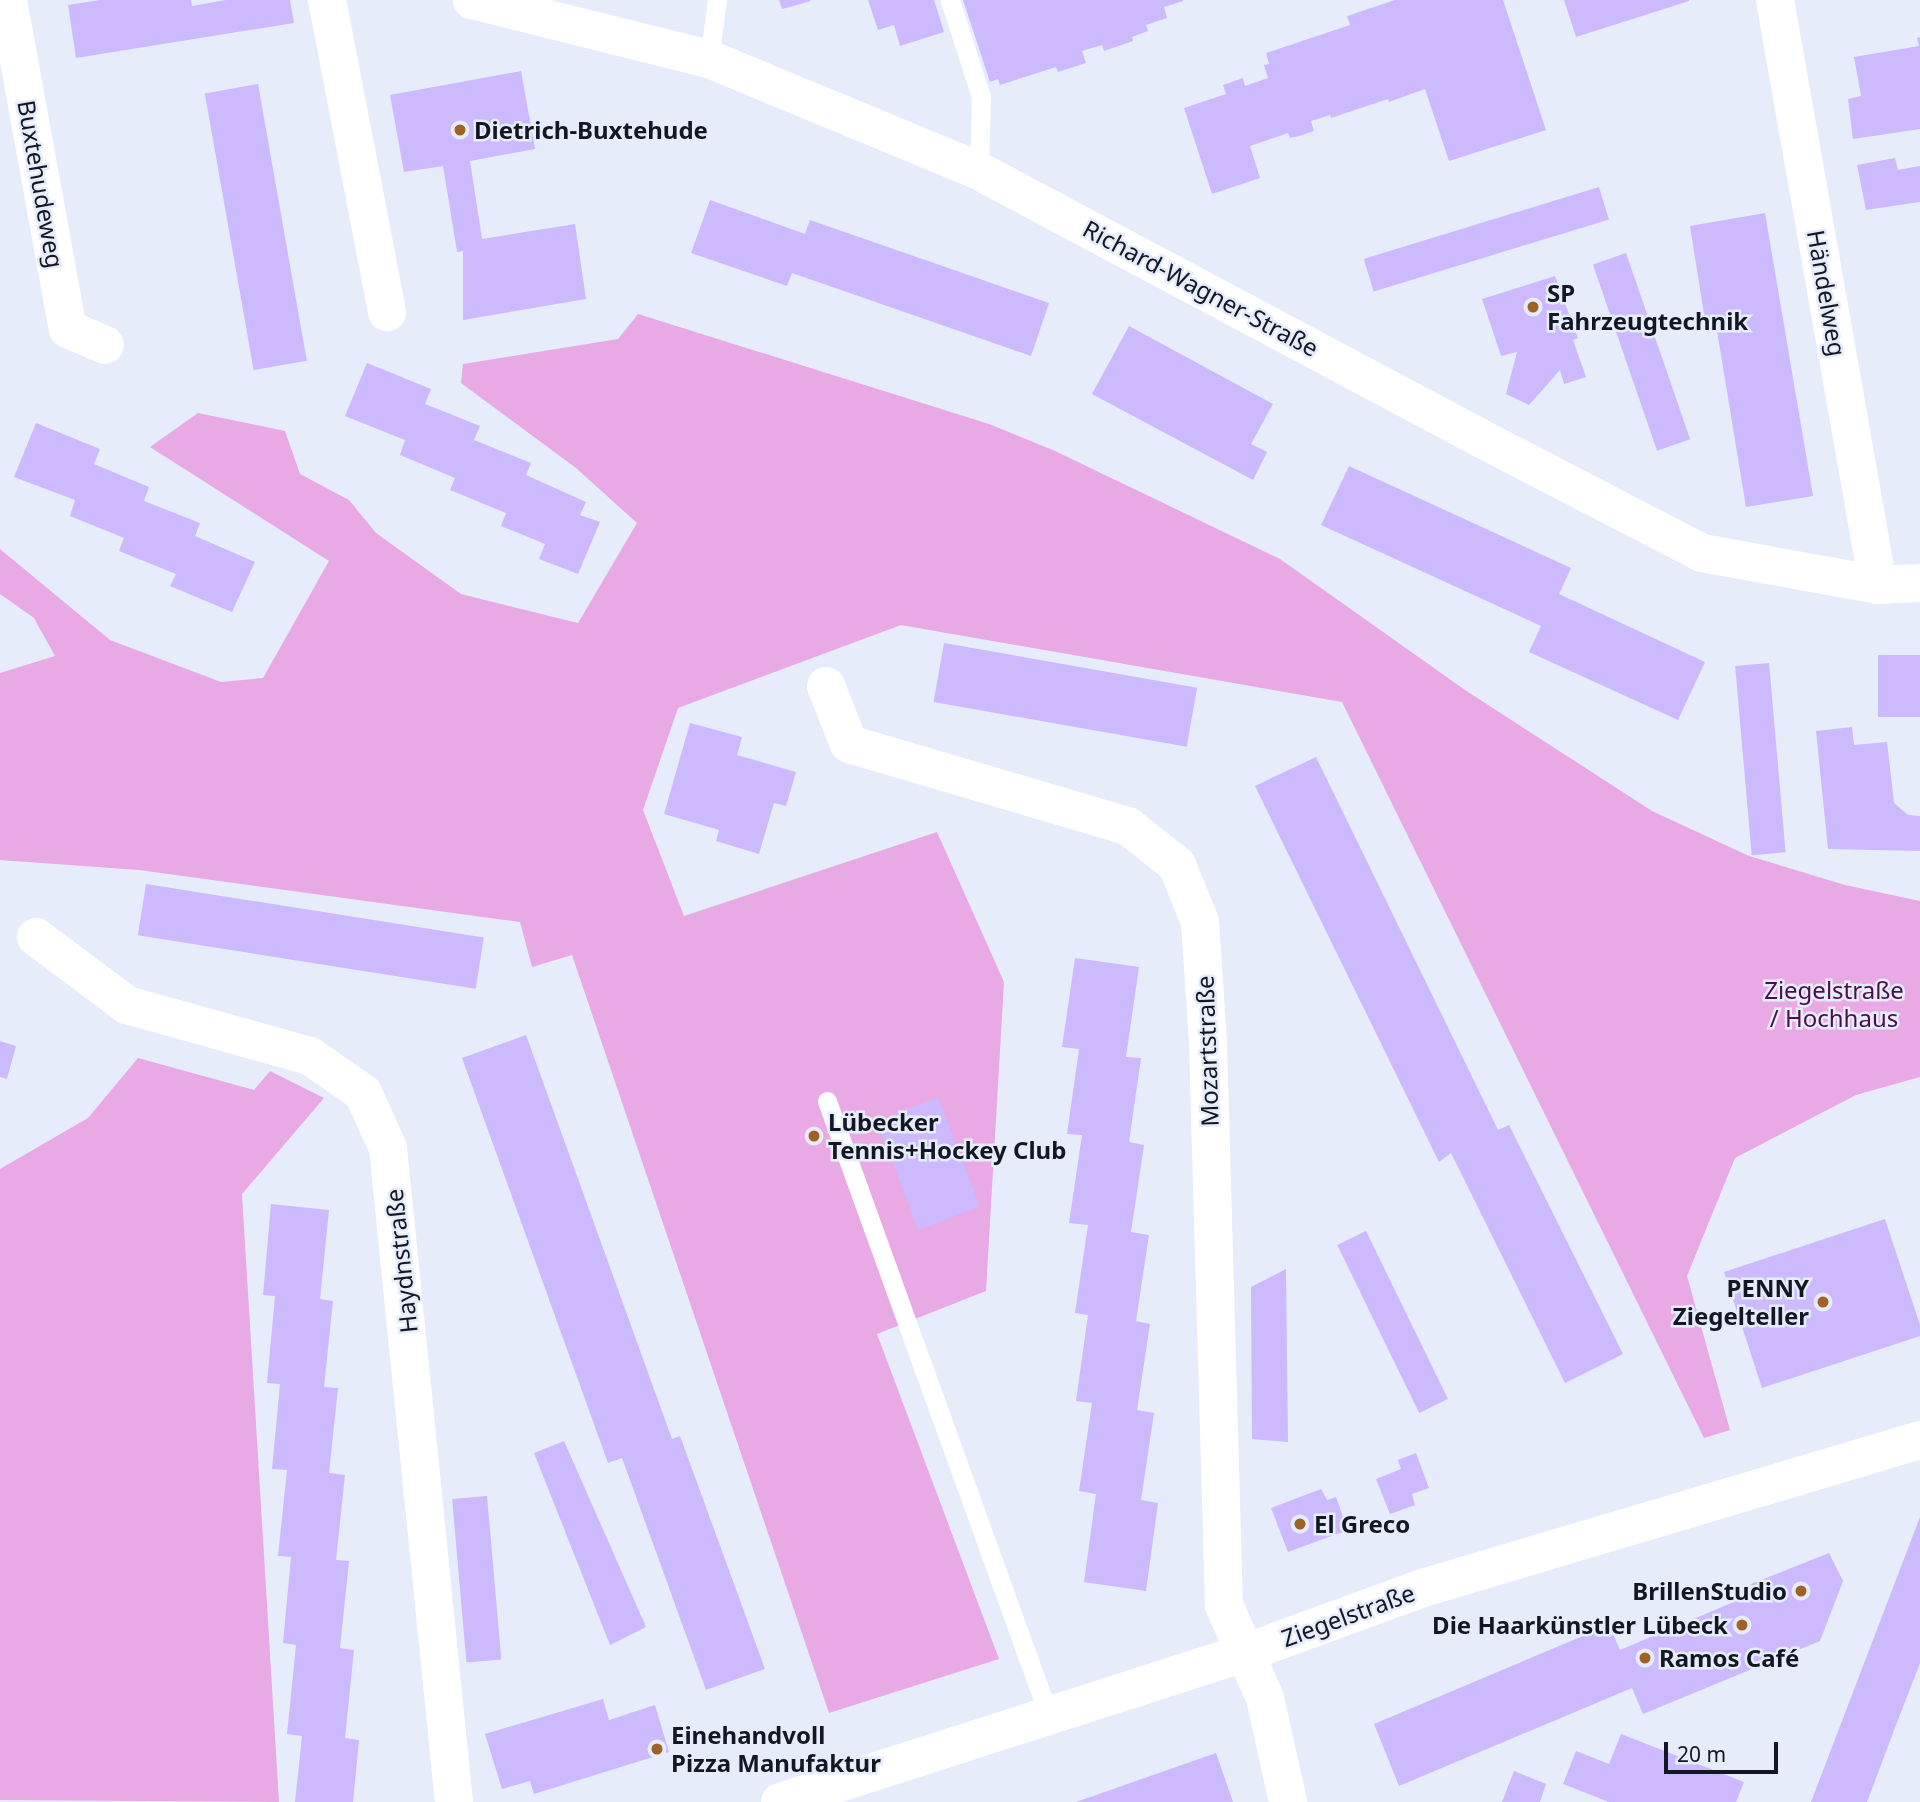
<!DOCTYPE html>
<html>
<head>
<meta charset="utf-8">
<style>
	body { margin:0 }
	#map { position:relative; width:1920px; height:1802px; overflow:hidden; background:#e6ecfa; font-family:"Noto Sans",sans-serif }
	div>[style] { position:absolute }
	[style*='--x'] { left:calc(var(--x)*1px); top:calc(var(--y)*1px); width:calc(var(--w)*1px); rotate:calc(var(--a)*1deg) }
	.green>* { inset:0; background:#e8a9e4 }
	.building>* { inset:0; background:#cdb9fd; transform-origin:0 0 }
	.lane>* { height:19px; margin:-9.5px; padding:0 9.5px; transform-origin:9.5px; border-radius:9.5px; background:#fff }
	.street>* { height:38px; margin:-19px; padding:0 19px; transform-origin:19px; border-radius:19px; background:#fff }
	.secondary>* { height:38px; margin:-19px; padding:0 19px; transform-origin:19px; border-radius:19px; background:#fff }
	.dots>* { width:19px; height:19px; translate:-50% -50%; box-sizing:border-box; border:4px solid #e6ecfa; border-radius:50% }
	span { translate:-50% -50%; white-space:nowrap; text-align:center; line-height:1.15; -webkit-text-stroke:5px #e6ecfa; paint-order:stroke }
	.poi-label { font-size:24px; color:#121723; font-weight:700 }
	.left { translate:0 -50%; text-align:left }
	.right { translate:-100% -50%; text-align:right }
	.street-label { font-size:24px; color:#121723 }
	.park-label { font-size:24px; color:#4b0e4b }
	.scale { position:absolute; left:1664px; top:1742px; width:114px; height:32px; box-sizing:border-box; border:4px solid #121723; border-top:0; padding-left:9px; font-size:21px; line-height:24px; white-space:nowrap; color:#121723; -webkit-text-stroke:5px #e6ecfa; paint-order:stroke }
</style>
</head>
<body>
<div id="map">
	<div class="green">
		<div style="clip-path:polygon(638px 314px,989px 424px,1055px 451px,1280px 559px,1465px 690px,1652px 811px,1749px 856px,1845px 885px,1920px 901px,1920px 1077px,1856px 1095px,1735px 1158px,1687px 1276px,1730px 1430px,1704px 1438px,1342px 702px,901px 625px,678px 708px,643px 810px,684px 916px,937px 832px,1004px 982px,986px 1291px,877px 1334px,999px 1659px,829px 1713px,572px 955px,532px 967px,520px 922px,139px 870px,0 860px,0 673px,55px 656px,34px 618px,0 594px,0 549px,110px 640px,221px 682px,263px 678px,329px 561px,150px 447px,198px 413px,285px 431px,300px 474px,349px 500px,376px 533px,461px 594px,578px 623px,637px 523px,576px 468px,461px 383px,463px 364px,618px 339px)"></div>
		<div style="clip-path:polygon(138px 1058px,254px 1090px,270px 1071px,324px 1098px,242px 1194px,279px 1802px,0 1800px,0 1169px,88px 1118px)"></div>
	</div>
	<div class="building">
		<div style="clip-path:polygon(100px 0,191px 0,192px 6px,226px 0,290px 0,294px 23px,76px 58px,68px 5px)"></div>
		<div style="clip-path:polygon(779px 0,810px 0,811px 1px,782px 9px)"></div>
		<div style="clip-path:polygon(868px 0,934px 0,944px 32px,900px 46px,894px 25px,878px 30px)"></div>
		<div style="clip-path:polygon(963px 0,1183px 0,1183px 1px,1164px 7px,1167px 18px,1146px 25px,1148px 31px,1132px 37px,1133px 41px,1104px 51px,1102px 45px,1082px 51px,1086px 63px,1058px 72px,1056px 67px,1000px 85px,998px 79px,990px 82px)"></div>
		<div style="clip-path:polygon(1395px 0,1503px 0,1546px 130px,1449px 161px,1425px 89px,1389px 102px,1388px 99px,1331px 118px,1330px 115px,1311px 121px,1314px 131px,1299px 136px,1290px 138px,1288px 133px,1250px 146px,1260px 178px,1212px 194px,1184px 108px,1226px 94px,1223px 85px,1243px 78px,1245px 86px,1268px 78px,1264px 65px,1269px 64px,1266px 53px,1350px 25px,1347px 16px)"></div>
		<div style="clip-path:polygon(1564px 0,1689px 0,1689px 1px,1576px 37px)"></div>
		<div style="clip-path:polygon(1920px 37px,1920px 129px,1853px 139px,1848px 99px,1861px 96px,1854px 57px,1919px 46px,1917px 38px)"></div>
		<div style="clip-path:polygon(521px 71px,535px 149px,470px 161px,482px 239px,575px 224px,586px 299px,463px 320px,463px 251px,457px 252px,443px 166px,404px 172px,390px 95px)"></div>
		<div style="left:258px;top:84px;width:281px;height:54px;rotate:80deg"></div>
		<div style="clip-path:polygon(1895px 158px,1898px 170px,1920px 166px,1920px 202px,1866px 210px,1857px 165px)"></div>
		<div style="left:1599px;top:187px;width:34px;height:246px;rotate:73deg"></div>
		<div style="clip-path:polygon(710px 200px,805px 234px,810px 220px,1049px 303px,1031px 356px,792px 273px,787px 286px,691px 253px)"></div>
		<div style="clip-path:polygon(1765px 213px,1813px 496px,1746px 507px,1717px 331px,1707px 333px,1690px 226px)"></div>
		<div style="left:1626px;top:253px;width:197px;height:35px;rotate:71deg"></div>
		<div style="clip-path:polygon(1555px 276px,1578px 338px,1573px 340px,1586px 377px,1564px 384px,1560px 370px,1529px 405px,1506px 394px,1517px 352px,1501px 356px,1482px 299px)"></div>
		<div style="clip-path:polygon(1129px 326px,1273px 404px,1251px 444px,1267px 452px,1253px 480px,1092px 394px)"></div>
		<div style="clip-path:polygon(367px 363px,431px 389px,425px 404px,480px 426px,474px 440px,531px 463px,526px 475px,586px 502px,580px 515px,600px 522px,578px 574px,539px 559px,545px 544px,501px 526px,506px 513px,450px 490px,455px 478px,400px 455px,405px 440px,345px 416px)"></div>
		<div style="clip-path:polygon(36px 423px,100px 449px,94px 464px,149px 487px,144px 501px,200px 523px,195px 536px,255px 562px,232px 612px,170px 586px,176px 574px,119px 551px,124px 538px,70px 516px,75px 500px,14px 477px)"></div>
		<div style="clip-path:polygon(1349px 466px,1571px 568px,1559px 594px,1705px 662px,1678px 720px,1529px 652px,1541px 626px,1321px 525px)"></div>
		<div style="left:944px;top:643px;width:257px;height:60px;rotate:10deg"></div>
		<div style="left:1920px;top:655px;width:62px;height:42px;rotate:90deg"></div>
		<div style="left:1769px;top:663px;width:190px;height:34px;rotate:85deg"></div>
		<div style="clip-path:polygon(690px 723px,742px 737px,737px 755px,796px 772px,786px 806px,774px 803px,759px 854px,716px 841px,719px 830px,664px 814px)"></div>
		<div style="clip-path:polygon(1852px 727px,1854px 745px,1887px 742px,1894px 803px,1908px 815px,1920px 816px,1920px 851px,1828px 849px,1816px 731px)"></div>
		<div style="clip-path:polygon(1316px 757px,1498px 1130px,1509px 1125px,1623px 1354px,1565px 1383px,1451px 1153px,1439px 1162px,1255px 786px)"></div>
		<div style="left:146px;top:884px;width:342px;height:52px;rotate:9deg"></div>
		<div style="clip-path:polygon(1075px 958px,1139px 967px,1126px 1057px,1141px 1058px,1129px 1142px,1144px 1145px,1131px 1232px,1149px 1235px,1136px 1321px,1150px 1324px,1137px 1410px,1154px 1413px,1141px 1500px,1158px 1503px,1146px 1591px,1084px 1582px,1096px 1494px,1079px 1491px,1092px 1403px,1076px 1401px,1088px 1315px,1075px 1313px,1088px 1225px,1069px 1223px,1082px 1135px,1067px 1134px,1079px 1049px,1062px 1047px)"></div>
		<div style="clip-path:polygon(526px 1035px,672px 1439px,680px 1436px,765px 1669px,706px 1690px,622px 1458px,608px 1463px,462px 1058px)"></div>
		<div style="clip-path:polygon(0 1041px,16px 1046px,7px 1079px,0 1077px)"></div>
		<div style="left:938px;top:1097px;width:117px;height:66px;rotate:69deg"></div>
		<div style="clip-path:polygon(271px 1204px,329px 1210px,320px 1299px,333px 1301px,324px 1387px,338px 1388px,329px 1473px,345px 1475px,336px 1560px,349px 1561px,340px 1648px,354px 1650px,345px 1738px,359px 1740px,353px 1802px,295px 1802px,302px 1736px,287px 1734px,296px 1645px,283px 1643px,291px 1557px,278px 1556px,287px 1470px,272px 1469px,280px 1384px,267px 1383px,275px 1296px,263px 1295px)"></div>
		<div style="clip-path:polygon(1885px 1219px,1920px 1325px,1920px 1336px,1762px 1388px,1724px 1272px)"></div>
		<div style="left:1366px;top:1231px;width:187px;height:32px;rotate:64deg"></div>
		<div style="clip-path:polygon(1286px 1269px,1288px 1442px,1252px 1439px,1251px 1287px)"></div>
		<div style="clip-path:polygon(564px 1441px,646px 1627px,610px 1645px,534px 1453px)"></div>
		<div style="clip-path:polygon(1416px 1453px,1429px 1488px,1412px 1494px,1415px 1505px,1390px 1514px,1376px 1479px,1401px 1469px,1398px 1460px)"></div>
		<div style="clip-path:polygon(1321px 1489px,1327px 1500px,1336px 1497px,1348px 1530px,1288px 1552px,1271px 1508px)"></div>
		<div style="left:487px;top:1496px;width:164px;height:35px;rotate:85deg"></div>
		<div style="clip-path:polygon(1920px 1517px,1920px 1663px,1896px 1725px,1867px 1802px,1811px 1802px)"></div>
		<div style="clip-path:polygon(1829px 1553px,1843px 1581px,1820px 1641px,1643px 1714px,1632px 1688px,1399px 1786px,1374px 1724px,1609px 1625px,1620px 1650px,1755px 1593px,1751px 1584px)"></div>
		<div style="clip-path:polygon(603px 1699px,609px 1720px,655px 1705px,669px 1752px,534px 1794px,530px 1781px,502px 1789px,485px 1734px)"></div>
		<div style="clip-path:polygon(1621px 1734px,1744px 1782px,1736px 1802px,1609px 1802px,1563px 1784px,1576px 1751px,1609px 1764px)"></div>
		<div style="clip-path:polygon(1216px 1753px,1233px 1802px,1076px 1802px)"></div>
		<div style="clip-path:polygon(1514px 1771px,1546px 1784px,1540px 1802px,1502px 1802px)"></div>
	</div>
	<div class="lane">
		<div style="--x:950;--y:0;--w:102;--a:72.3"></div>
		<div style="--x:981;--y:97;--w:74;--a:91.5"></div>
		<div style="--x:709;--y:59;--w:60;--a:-82.3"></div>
		<div style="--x:827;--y:1101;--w:654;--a:70.15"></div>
	</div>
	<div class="street">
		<div style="--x:8;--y:0;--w:334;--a:79.7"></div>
		<div style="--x:68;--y:329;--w:40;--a:23.4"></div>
		<div style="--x:327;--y:0;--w:318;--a:79.1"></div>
		<div style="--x:472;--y:0;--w:244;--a:14"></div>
		<div style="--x:709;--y:59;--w:292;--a:22.5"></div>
		<div style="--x:979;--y:171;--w:572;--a:28.04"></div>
		<div style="--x:1484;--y:440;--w:246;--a:27.4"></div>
		<div style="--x:1702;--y:553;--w:179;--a:10.3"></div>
		<div style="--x:1878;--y:585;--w:42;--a:-2.7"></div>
		<div style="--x:1775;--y:0;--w:594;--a:80.01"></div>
		<div style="--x:826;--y:686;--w:62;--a:68.4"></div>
		<div style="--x:849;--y:744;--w:291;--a:16.4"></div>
		<div style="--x:1128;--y:826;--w:63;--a:38.5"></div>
		<div style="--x:1177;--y:865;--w:61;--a:68"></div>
		<div style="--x:1200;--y:922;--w:122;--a:86.2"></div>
		<div style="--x:1208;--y:1044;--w:561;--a:88.37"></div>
		<div style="--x:1224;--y:1605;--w:102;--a:66.2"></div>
		<div style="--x:1265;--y:1698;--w:107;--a:77.5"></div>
		<div style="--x:36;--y:937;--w:114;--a:36.8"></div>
		<div style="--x:127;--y:1005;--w:190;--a:15.6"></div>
		<div style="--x:310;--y:1056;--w:65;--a:34.9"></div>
		<div style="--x:363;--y:1093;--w:60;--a:65.6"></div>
		<div style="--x:388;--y:1148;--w:657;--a:84.24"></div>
	</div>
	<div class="secondary">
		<div style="--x:780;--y:1802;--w:488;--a:-17.8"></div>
		<div style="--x:1245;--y:1653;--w:189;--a:-20.1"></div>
		<div style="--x:1423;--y:1588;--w:519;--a:-16.58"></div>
	</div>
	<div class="dots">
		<div style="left:460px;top:130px;background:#9f6225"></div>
		<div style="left:1533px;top:307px;background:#9f6225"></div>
		<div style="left:814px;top:1136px;background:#9f6225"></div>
		<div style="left:1823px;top:1302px;background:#9f6225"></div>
		<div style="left:1300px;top:1524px;background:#9f6225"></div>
		<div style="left:1801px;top:1591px;background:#9f6225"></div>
		<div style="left:1742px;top:1625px;background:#9f6225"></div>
		<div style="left:1645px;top:1658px;background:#9f6225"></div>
		<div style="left:657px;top:1749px;background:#9f6225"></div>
	</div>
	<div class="poi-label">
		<span class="left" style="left:474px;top:130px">Dietrich-Buxtehude</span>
		<span class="left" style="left:1547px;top:307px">SP<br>Fahrzeugtechnik</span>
		<span class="left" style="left:828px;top:1136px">Lübecker<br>Tennis+Hockey Club</span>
		<span class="right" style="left:1809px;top:1302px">PENNY<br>Ziegelteller</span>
		<span class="left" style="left:1314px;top:1524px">El Greco</span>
		<span class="right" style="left:1787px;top:1591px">BrillenStudio</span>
		<span class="right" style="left:1728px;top:1625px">Die Haarkünstler Lübeck</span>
		<span class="left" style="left:1659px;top:1658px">Ramos Café</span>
		<span class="left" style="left:671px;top:1749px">Einehandvoll<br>Pizza Manufaktur</span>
	</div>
	<div class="street-label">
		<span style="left:41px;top:184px;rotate:80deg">Buxtehudeweg</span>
		<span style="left:1201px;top:288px;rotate:28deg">Richard-Wagner-Straße</span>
		<span style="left:1827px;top:293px;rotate:80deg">Händelweg</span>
		<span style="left:1207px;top:1051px;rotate:-92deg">Mozartstraße</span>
		<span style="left:401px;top:1261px;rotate:-96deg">Haydnstraße</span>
		<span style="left:1348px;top:1615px;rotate:-20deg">Ziegelstraße</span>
	</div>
	<div class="park-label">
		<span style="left:1834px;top:1004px">Ziegelstraße<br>/ Hochhaus</span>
	</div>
	<div class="scale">20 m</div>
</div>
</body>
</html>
